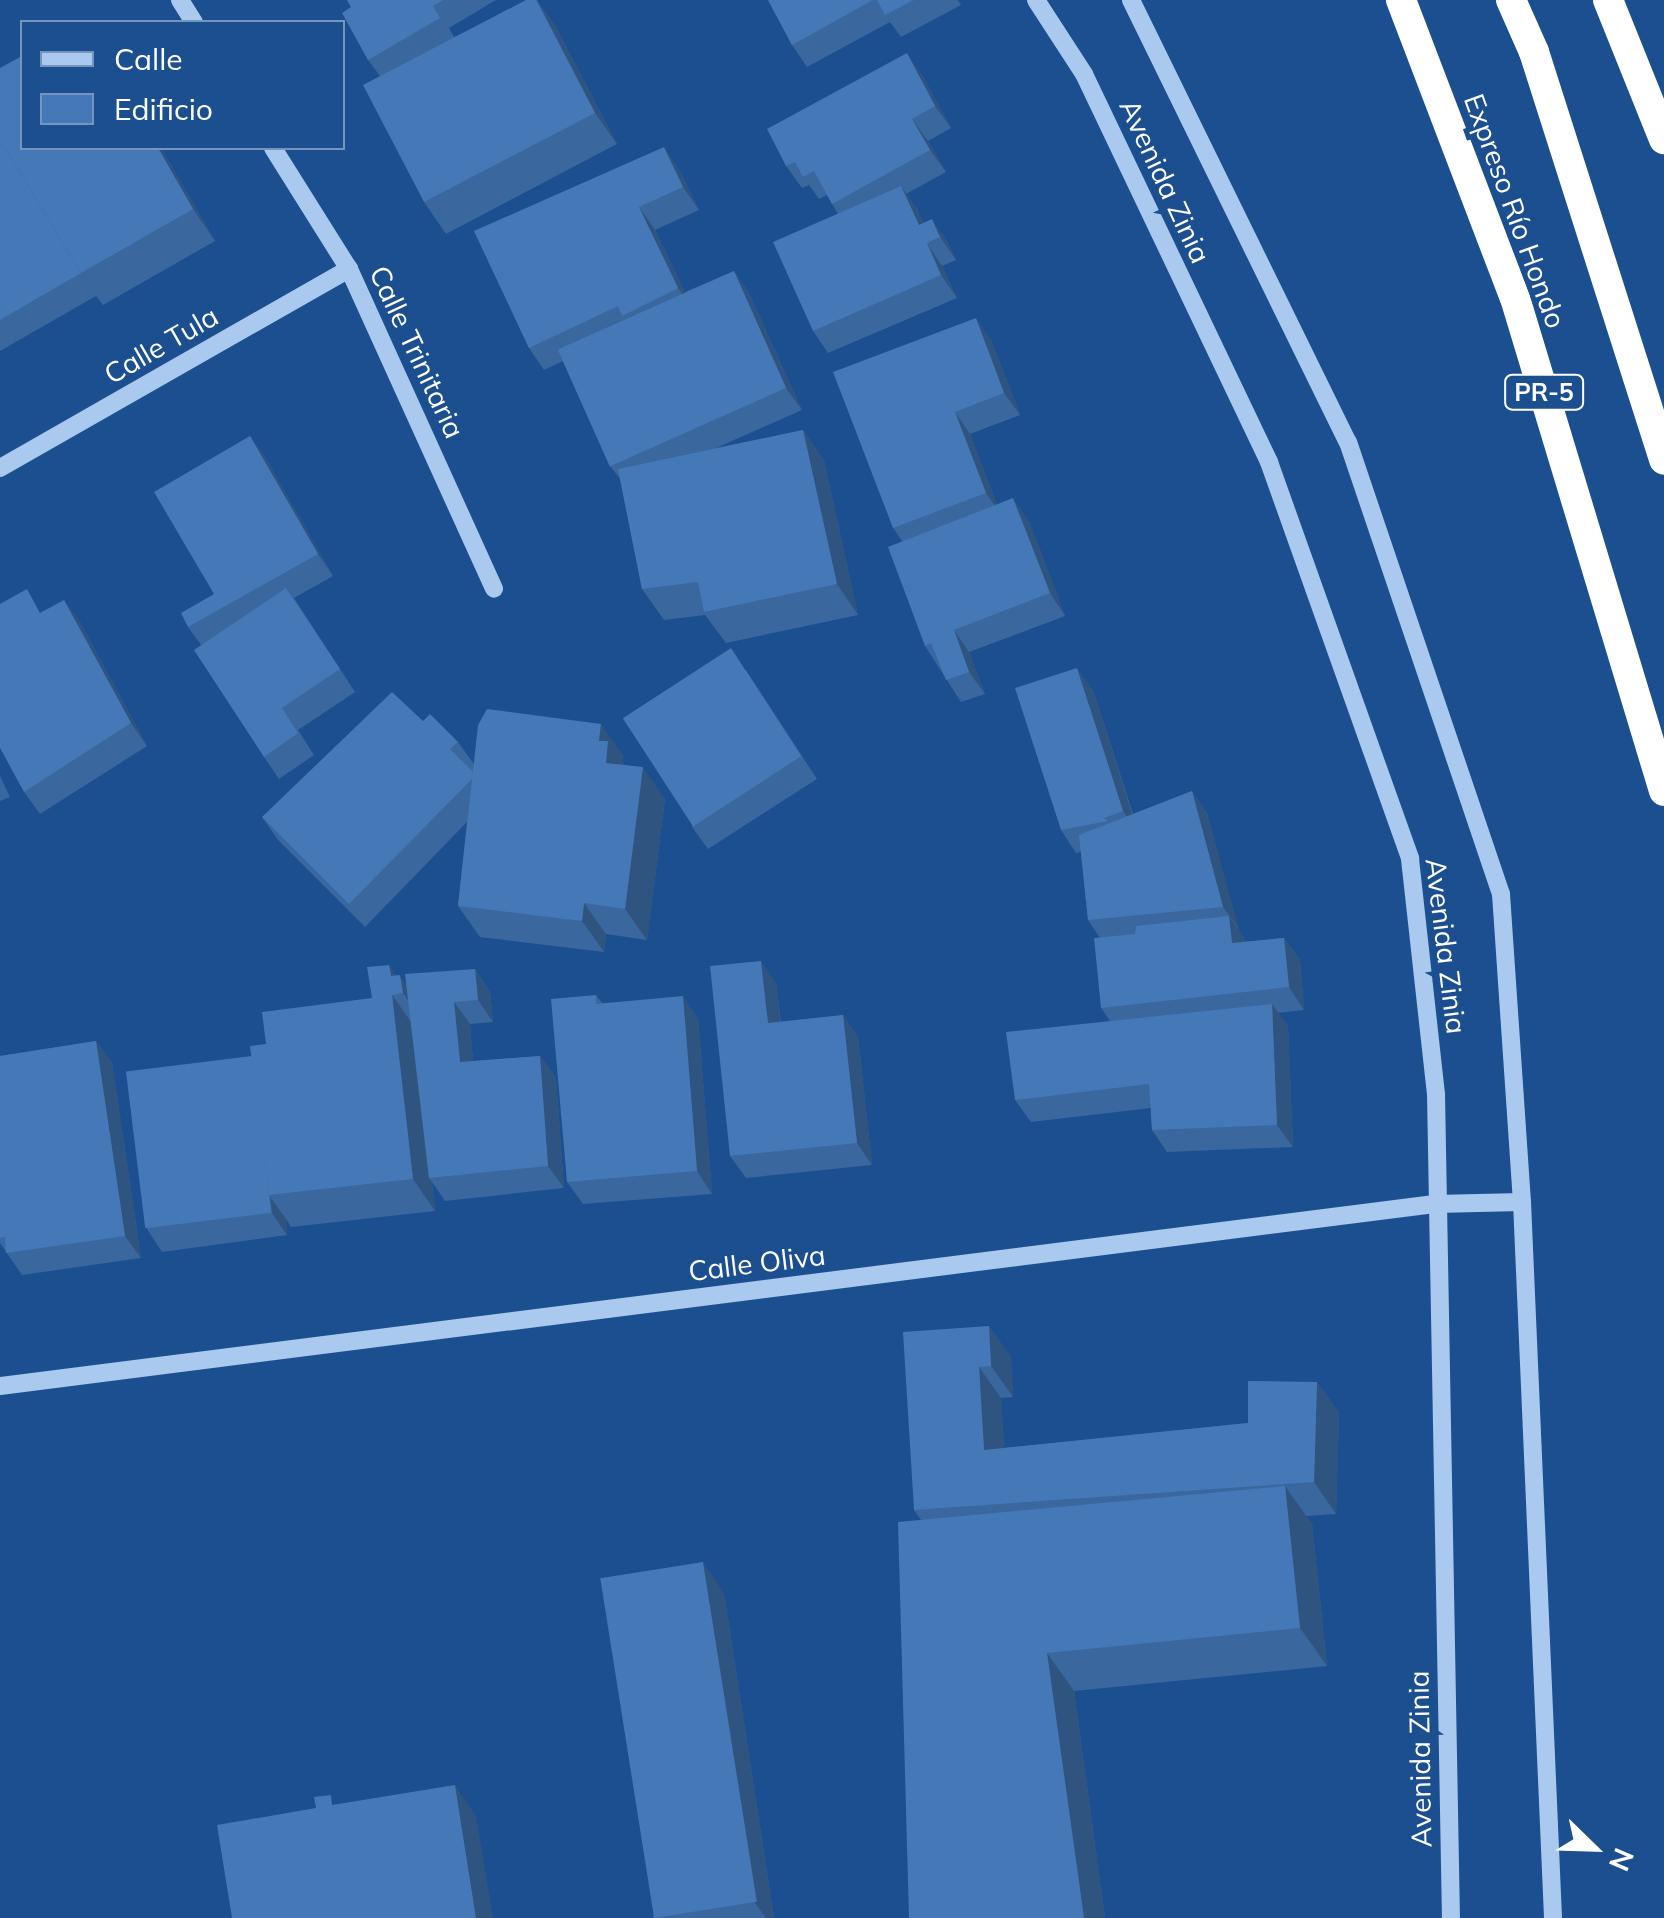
<!DOCTYPE html>
<html>
<head>
<meta charset="utf-8">
<style>
	body { margin:0 }
	#map { position:relative; width:1664px; height:1918px; overflow:hidden; background:#1b4f8f; font-family:Mulish,sans-serif }
	div>[style] { position:absolute }
	[style*='--x'] { left:calc(var(--x)*1px); top:calc(var(--y)*1px); width:calc(var(--w)*1px); rotate:calc(var(--a)*1deg) }
	.minor>* { height:18px; margin:-9px; padding:0 9px; transform-origin:9px; border-radius:9px; background:#a9c9ee }
	.highway>* { height:30px; margin:-15px; padding:0 15px; transform-origin:15px; border-radius:15px; background:#fff }
	.wall>* { inset:0; background:#3a679d }
	.shaded-wall>* { inset:0; background:#305480 }
	.building>* { inset:0; background:#4478b7; transform-origin:0 0 }
	span { translate:-50% -50%; white-space:nowrap; text-align:center; line-height:1.15; -webkit-text-stroke:10px #1b4f8f; paint-order:stroke }
	.shield-label span { padding:2px 8px; background:#1b4f8f; border:2px solid; border-radius:8px; -webkit-text-stroke-width:0 }
	.shield-label { font-size:25px; color:#fff; font-weight:700 }
	.street-label { font-size:28px; color:#fff }
	.legend { position:absolute; left:20px; top:20px; width:325px; height:130px; box-sizing:border-box; background:#1b4f8f; border:2px solid #7695bc; margin:0; padding:12px 18px; list-style:none; font-size:30px; color:#fff }
	.legend li { display:flex; align-items:center; gap:20px; height:50px }
	.legend b { width:50px; border:2px solid #7695bc }
	.north { position:absolute; left:1544px; top:1798px; width:100px; height:100px; -webkit-text-stroke:8px #1b4f8f; paint-order:stroke; rotate:113deg; font-size:28px; font-weight:700; line-height:40px; text-align:center; color:#fff }
	.north::after { content:''; display:block; margin:auto; width:35px; height:45px; background:#fff; clip-path:polygon(50% 0,100% 100%,50% 72%,0 100%) }
</style>
</head>
<body>
<div id="map">
	<div class="minor">
		<div style="--x:180;--y:0;--w:26;--a:58"></div>
		<div style="--x:1036;--y:0;--w:88;--a:57"></div>
		<div style="--x:1084;--y:74;--w:430;--a:64.5"></div>
		<div style="--x:1269;--y:462;--w:421;--a:70.4"></div>
		<div style="--x:1410;--y:859;--w:236;--a:83.7"></div>
		<div style="--x:1436;--y:1094;--w:824;--a:88.96"></div>
		<div style="--x:1131;--y:0;--w:492;--a:63.9"></div>
		<div style="--x:1348;--y:442;--w:477;--a:71.3"></div>
		<div style="--x:1501;--y:894;--w:309;--a:86.1"></div>
		<div style="--x:1522;--y:1202;--w:717;--a:87.52"></div>
		<div style="--x:273;--y:148;--w:143;--a:57.9"></div>
		<div style="--x:349;--y:269;--w:351;--a:65.6"></div>
		<div style="--x:0;--y:468;--w:402;--a:-29.7"></div>
		<div style="--x:0;--y:1386;--w:1446;--a:-7.23"></div>
		<div style="--x:1435;--y:1204;--w:87;--a:-1.3"></div>
	</div>
	<div class="highway">
		<div style="--x:1401;--y:0;--w:319;--a:69.1"></div>
		<div style="--x:1515;--y:298;--w:515;--a:73.18"></div>
		<div style="--x:1511;--y:0;--w:57;--a:66.1"></div>
		<div style="--x:1534;--y:52;--w:428;--a:72.3"></div>
		<div style="--x:1608;--y:0;--w:150;--a:68.1"></div>
	</div>
	<div class="wall">
		<div style="clip-path:polygon(347px 0,496px 0,449px 28px,454px 37px,537px 0,556px 27px,617px 144px,446px 234px,424px 202px,380px 76px,368px 60px,351px 7px)"></div>
		<div style="clip-path:polygon(768px 0,958px 0,961px 5px,901px 37px,890px 22px,807px 67px,792px 45px)"></div>
		<div style="clip-path:polygon(0 68px,161px 148px,215px 241px,103px 305px,96px 296px,0 351px)"></div>
		<div style="clip-path:polygon(922px 75px,951px 128px,928px 141px,946px 172px,906px 194px,917px 209px,923px 222px,947px 241px,956px 260px,942px 266px,957px 298px,828px 353px,813px 331px,838px 214px,827px 195px,819px 199px,809px 185px,802px 188px,786px 166px)"></div>
		<div style="clip-path:polygon(679px 169px,699px 210px,655px 230px,685px 292px,734px 271px,749px 293px,802px 410px,716px 448px,803px 430px,824px 461px,858px 615px,726px 643px,705px 615px,664px 620px,642px 589px,620px 479px,610px 466px,563px 361px,544px 370px,529px 348px,474px 231px)"></div>
		<div style="clip-path:polygon(991px 340px,1020px 415px,970px 434px,997px 505px,1029px 521px,1065px 616px,969px 652px,985px 694px,961px 702px,925px 646px,902px 541px,893px 528px)"></div>
		<div style="clip-path:polygon(250px 436px,266px 459px,333px 576px,294px 598px,355px 692px,298px 730px,314px 755px,279px 779px,264px 757px,201px 645px,188px 627px,214px 594px)"></div>
		<div style="clip-path:polygon(42px 611px,80px 622px,147px 746px,40px 814px,24px 792px)"></div>
		<div style="clip-path:polygon(746px 670px,817px 779px,708px 849px,692px 827px)"></div>
		<div style="clip-path:polygon(1093px 690px,1133px 814px,1192px 791px,1207px 813px,1238px 929px,1244px 938px,1245px 942px,1284px 938px,1300px 960px,1304px 1010px,1278px 1013px,1288px 1026px,1293px 1147px,1167px 1152px,1152px 1130px,1151px 1108px,1031px 1122px,1015px 1100px,1110px 1021px,1101px 1008px,1100px 938px,1088px 920px,1081px 852px,1076px 853px,1061px 830px)"></div>
		<div style="clip-path:polygon(423px 721px,458px 742px,474px 764px,623px 755px,622px 761px,625px 765px,665px 799px,647px 940px,606px 934px,604px 952px,480px 937px,458px 906px,467px 822px,365px 927px,278px 840px,262px 817px)"></div>
		<div style="clip-path:polygon(0 776px,10px 797px,0 801px)"></div>
		<div style="clip-path:polygon(389px 965px,396px 976px,406px 984px,475px 969px,490px 992px,493px 1022px,470px 1024px,473px 1061px,540px 1056px,556px 1078px,564px 1188px,445px 1201px,432px 1182px,435px 1211px,291px 1227px,286px 1219px,287px 1235px,162px 1252px,147px 1229px,252px 1056px,266px 1044px,372px 998px)"></div>
		<div style="clip-path:polygon(776px 983px,781px 1022px,843px 1015px,858px 1037px,872px 1165px,746px 1178px,730px 1156px)"></div>
		<div style="clip-path:polygon(596px 995px,602px 1003px,698px 1018px,712px 1194px,583px 1204px,567px 1182px)"></div>
		<div style="clip-path:polygon(96px 1041px,112px 1063px,141px 1258px,22px 1275px,0 1243px,0 1056px)"></div>
		<div style="clip-path:polygon(989px 1326px,1011px 1358px,1013px 1397px,1001px 1398px,1004px 1448px,1248px 1423px,1317px 1382px,1339px 1413px,1336px 1514px,1306px 1516px,1312px 1524px,1327px 1666px,1074px 1691px,1105px 1918px,909px 1918px,921px 1520px,914px 1510px)"></div>
		<div style="clip-path:polygon(724px 1593px,774px 1918px,653px 1918px)"></div>
	</div>
	<div class="shaded-wall">
		<div style="clip-path:polygon(537px 0,556px 27px,617px 144px,595px 113px)"></div>
		<div style="clip-path:polygon(907px 53px,922px 75px,951px 128px,935px 106px)"></div>
		<div style="clip-path:polygon(912px 119px,928px 141px,946px 172px,930px 150px)"></div>
		<div style="clip-path:polygon(664px 147px,679px 169px,699px 210px,683px 187px)"></div>
		<div style="clip-path:polygon(158px 148px,161px 148px,215px 241px,193px 209px)"></div>
		<div style="clip-path:polygon(901px 186px,917px 209px,932px 241px,919px 225px)"></div>
		<div style="clip-path:polygon(639px 207px,655px 230px,694px 310px,678px 288px)"></div>
		<div style="clip-path:polygon(932px 219px,947px 241px,956px 260px,940px 237px)"></div>
		<div style="clip-path:polygon(927px 243px,942px 266px,957px 298px,941px 275px)"></div>
		<div style="clip-path:polygon(734px 271px,749px 293px,802px 410px,786px 388px)"></div>
		<div style="clip-path:polygon(976px 318px,991px 340px,1020px 415px,1004px 393px)"></div>
		<div style="clip-path:polygon(955px 412px,970px 434px,1002px 516px,986px 493px)"></div>
		<div style="clip-path:polygon(803px 430px,824px 461px,858px 615px,837px 584px)"></div>
		<div style="clip-path:polygon(250px 436px,266px 459px,333px 576px,318px 554px)"></div>
		<div style="clip-path:polygon(1013px 498px,1029px 521px,1065px 616px,1050px 593px)"></div>
		<div style="clip-path:polygon(64px 600px,80px 622px,147px 746px,131px 723px)"></div>
		<div style="clip-path:polygon(954px 630px,969px 652px,985px 694px,969px 672px)"></div>
		<div style="clip-path:polygon(1077px 668px,1093px 690px,1138px 833px,1123px 811px)"></div>
		<div style="clip-path:polygon(601px 724px,623px 755px,622px 761px,630px 772px,606px 763px,599px 741px)"></div>
		<div style="clip-path:polygon(643px 767px,665px 799px,647px 940px,625px 909px)"></div>
		<div style="clip-path:polygon(1192px 791px,1207px 813px,1239px 929px,1223px 907px)"></div>
		<div style="clip-path:polygon(584px 903px,606px 934px,604px 952px,582px 921px)"></div>
		<div style="clip-path:polygon(1229px 916px,1244px 938px,1248px 965px,1232px 943px)"></div>
		<div style="clip-path:polygon(1284px 938px,1300px 960px,1304px 1010px,1289px 987px)"></div>
		<div style="clip-path:polygon(761px 961px,776px 983px,783px 1045px,768px 1023px)"></div>
		<div style="clip-path:polygon(389px 965px,402px 984px,400px 975px,422px 1006px,425px 1024px,391px 976px)"></div>
		<div style="clip-path:polygon(475px 969px,490px 992px,493px 1022px,478px 1000px)"></div>
		<div style="clip-path:polygon(392px 995px,414px 1026px,429px 1178px,432px 1182px,435px 1211px,413px 1179px)"></div>
		<div style="clip-path:polygon(683px 996px,698px 1018px,712px 1194px,697px 1171px)"></div>
		<div style="clip-path:polygon(454px 1002px,470px 1024px,475px 1084px,460px 1062px)"></div>
		<div style="clip-path:polygon(1272px 1004px,1288px 1026px,1293px 1147px,1277px 1125px)"></div>
		<div style="clip-path:polygon(843px 1015px,858px 1037px,872px 1165px,857px 1143px)"></div>
		<div style="clip-path:polygon(96px 1041px,112px 1063px,141px 1258px,125px 1236px)"></div>
		<div style="clip-path:polygon(540px 1056px,556px 1078px,564px 1188px,548px 1166px)"></div>
		<div style="clip-path:polygon(270px 1197px,286px 1219px,287px 1235px,272px 1213px)"></div>
		<div style="clip-path:polygon(989px 1326px,1011px 1358px,1013px 1397px,991px 1366px)"></div>
		<div style="clip-path:polygon(979px 1367px,1001px 1398px,1006px 1481px,984px 1450px)"></div>
		<div style="clip-path:polygon(1317px 1382px,1339px 1413px,1336px 1514px,1314px 1482px)"></div>
		<div style="clip-path:polygon(1285px 1486px,1312px 1524px,1327px 1666px,1300px 1628px)"></div>
		<div style="clip-path:polygon(703px 1562px,724px 1593px,774px 1918px,766px 1918px,754px 1902px)"></div>
		<div style="clip-path:polygon(1047px 1653px,1074px 1691px,1105px 1918px,1084px 1918px)"></div>
		<div style="clip-path:polygon(455px 1785px,476px 1816px,493px 1918px,476px 1918px)"></div>
	</div>
	<div class="building">
		<div style="clip-path:polygon(347px 0,443px 0,433px 6px,440px 18px,368px 60px,342px 13px,351px 7px)"></div>
		<div style="clip-path:polygon(526px 0,536px 0,595px 113px,424px 202px,363px 85px)"></div>
		<div style="clip-path:polygon(768px 0,873px 0,792px 45px)"></div>
		<div style="clip-path:polygon(877px 0,914px 0,885px 15px)"></div>
		<div style="clip-path:polygon(907px 53px,935px 106px,912px 119px,930px 150px,832px 204px,814px 171px,803px 177px,795px 162px,786px 166px,767px 129px)"></div>
		<div style="clip-path:polygon(22px 56px,22px 148px,158px 148px,193px 209px,81px 273px,0 140px,0 68px)"></div>
		<div style="clip-path:polygon(0 140px,81px 273px,0 320px)"></div>
		<div style="clip-path:polygon(664px 147px,683px 187px,639px 207px,678px 288px,622px 316px,618px 306px,529px 348px,474px 231px)"></div>
		<div style="clip-path:polygon(901px 186px,919px 225px,932px 219px,940px 237px,927px 243px,941px 275px,813px 331px,773px 242px)"></div>
		<div style="left:734px;top:271px;width:128px;height:193px;rotate:66deg"></div>
		<div style="clip-path:polygon(976px 318px,1004px 393px,955px 412px,986px 493px,893px 528px,833px 372px)"></div>
		<div style="clip-path:polygon(803px 430px,837px 584px,704px 612px,698px 582px,642px 589px,618px 469px)"></div>
		<div style="clip-path:polygon(250px 436px,318px 554px,188px 627px,181px 613px,214px 594px,154px 492px)"></div>
		<div style="clip-path:polygon(1013px 498px,1050px 593px,954px 630px,969px 672px,946px 680px,931px 643px,925px 646px,888px 547px)"></div>
		<div style="clip-path:polygon(286px 588px,340px 669px,282px 708px,298px 733px,264px 757px,194px 650px)"></div>
		<div style="clip-path:polygon(27px 589px,40px 613px,64px 600px,131px 723px,24px 792px,0 748px,0 604px)"></div>
		<div style="left:731px;top:648px;width:129px;height:129px;rotate:57deg"></div>
		<div style="clip-path:polygon(1077px 668px,1123px 811px,1104px 818px,1108px 821px,1061px 830px,1015px 688px)"></div>
		<div style="clip-path:polygon(392px 692px,423px 721px,430px 714px,458px 742px,450px 749px,473px 772px,472px 779px,349px 904px,262px 817px)"></div>
		<div style="clip-path:polygon(487px 709px,601px 724px,599px 741px,608px 741px,606px 763px,643px 767px,625px 909px,584px 903px,582px 921px,458px 906px,478px 725px)"></div>
		<div style="clip-path:polygon(1192px 791px,1223px 907px,1088px 920px,1079px 835px)"></div>
		<div style="clip-path:polygon(1229px 916px,1232px 943px,1284px 938px,1289px 987px,1101px 1008px,1094px 938px,1135px 934px,1136px 926px)"></div>
		<div style="clip-path:polygon(761px 961px,768px 1023px,843px 1015px,857px 1143px,730px 1156px,710px 966px)"></div>
		<div style="clip-path:polygon(389px 965px,391px 976px,400px 975px,403px 993px,392px 995px,413px 1179px,269px 1195px,250px 1046px,266px 1044px,262px 1012px,372px 998px,367px 967px)"></div>
		<div style="clip-path:polygon(475px 969px,478px 1000px,454px 1002px,460px 1062px,540px 1056px,548px 1166px,429px 1178px,405px 974px)"></div>
		<div style="clip-path:polygon(596px 995px,596px 1004px,683px 996px,697px 1171px,567px 1182px,551px 999px)"></div>
		<div style="clip-path:polygon(1272px 1004px,1277px 1125px,1152px 1130px,1149px 1084px,1015px 1100px,1006px 1032px)"></div>
		<div style="clip-path:polygon(96px 1041px,125px 1236px,6px 1253px,5px 1237px,0 1238px,0 1056px)"></div>
		<div style="left:252px;top:1056px;width:158px;height:127px;rotate:83deg"></div>
		<div style="clip-path:polygon(989px 1326px,991px 1366px,979px 1367px,984px 1450px,1248px 1423px,1248px 1381px,1317px 1382px,1314px 1482px,914px 1510px,903px 1332px)"></div>
		<div style="clip-path:polygon(1285px 1486px,1300px 1628px,1047px 1653px,1084px 1918px,909px 1918px,898px 1522px)"></div>
		<div style="left:703px;top:1562px;width:344px;height:104px;rotate:81deg"></div>
		<div style="clip-path:polygon(455px 1785px,476px 1918px,232px 1918px,217px 1825px,316px 1808px,314px 1797px,331px 1795px,332px 1805px)"></div>
	</div>
	<div class="shield-label">
		<span style="left:1544px;top:392px">PR-5</span>
	</div>
	<div class="street-label">
		<span style="left:1165px;top:181px;rotate:65deg">Avenida Zinia</span>
		<span style="left:1515px;top:211px;rotate:70deg">Expreso Río Hondo</span>
		<span style="left:161px;top:345px;rotate:-30deg">Calle Tula</span>
		<span style="left:417px;top:352px;rotate:65deg">Calle Trinitaria</span>
		<span style="left:1446px;top:946px;rotate:83deg">Avenida Zinia</span>
		<span style="left:757px;top:1263px;rotate:-7deg">Calle Oliva</span>
		<span style="left:1420px;top:1759px;rotate:-91deg">Avenida Zinia</span>
	</div>
	<ul class="legend">
	<li><b style="height:12px;background:#a9c9ee"></b>Calle</li>
	<li><b style="height:28px;background:#4478b7"></b>Edificio</li>
	</ul>
	<div class="north">N</div>
</div>
</body>
</html>
